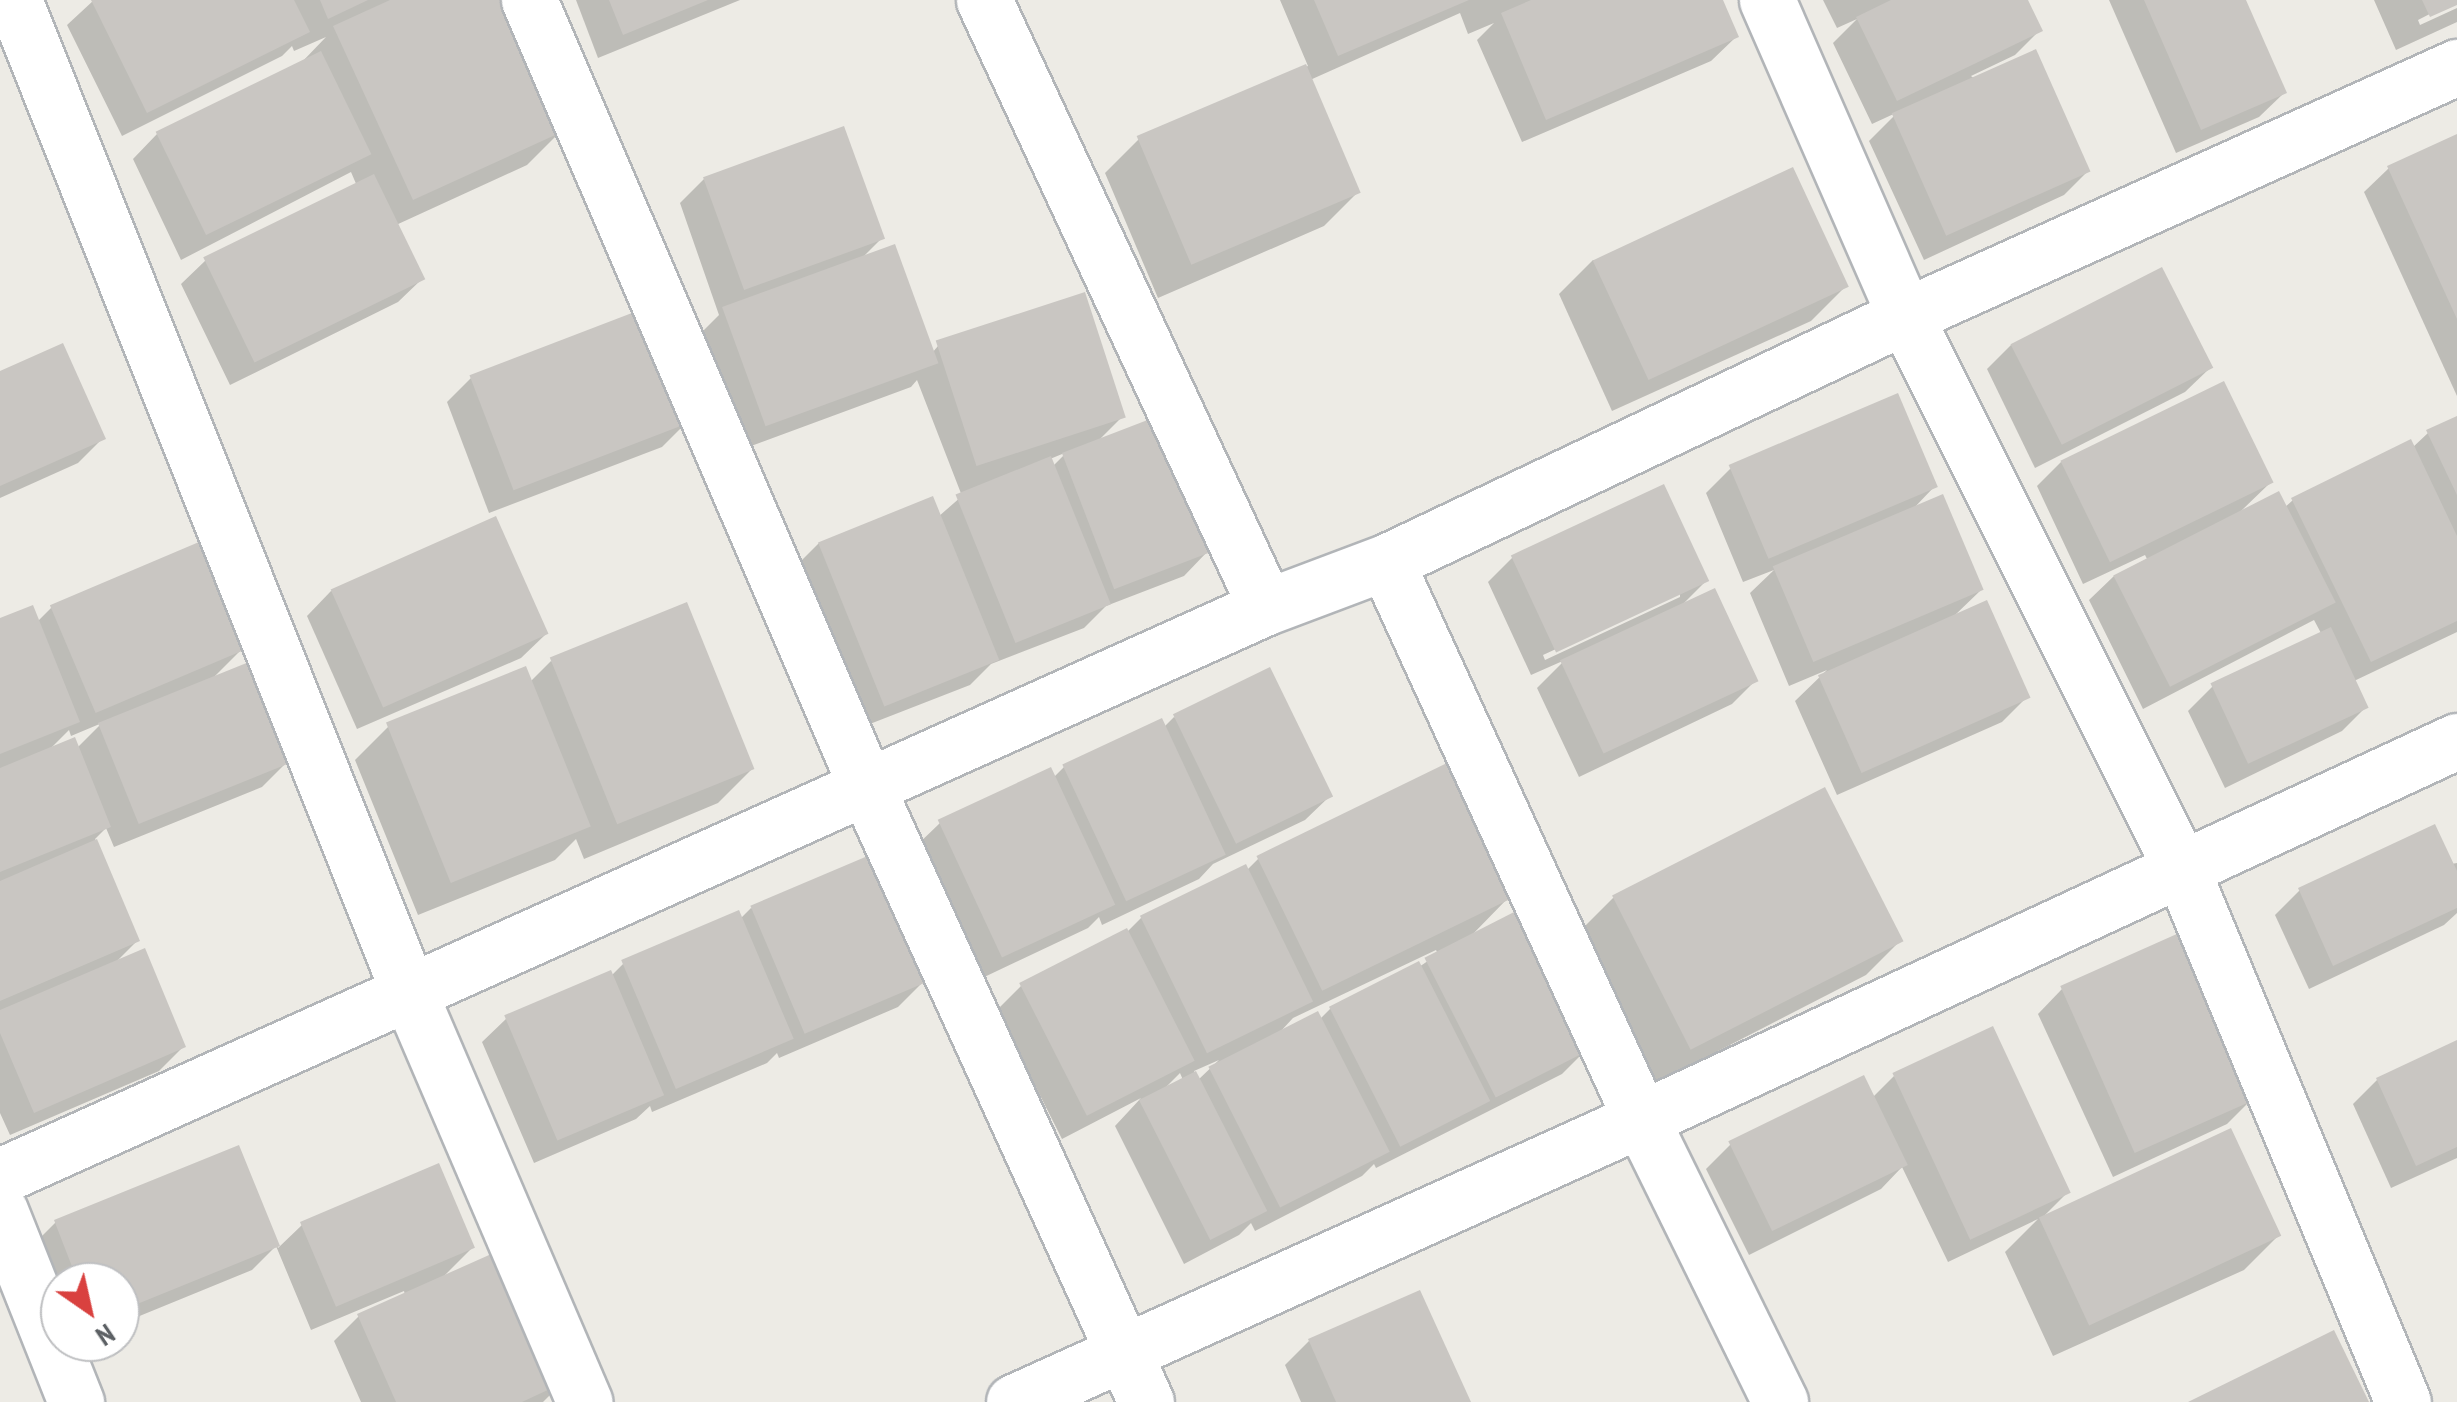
<!DOCTYPE html>
<html>
<head>
<meta charset="utf-8">
<style>
	body { margin:0 }
	#map { position:relative; width:2457px; height:1402px; overflow:hidden; background:#edebe5; font-family:"PT Sans Narrow",sans-serif }
	div>[style] { position:absolute }
	[style*='--x'] { left:calc(var(--x)*1px); top:calc(var(--y)*1px); width:calc(var(--w)*1px); rotate:calc(var(--a)*1deg) }
	.shadow>* { inset:0; background:#0003 }
	.building>* { inset:0; background:#c9c6c2; transform-origin:0 0 }
	.roads { filter:drop-shadow(2px 0 #b2b5b8) drop-shadow(-2px 0 #b2b5b8) drop-shadow(0 2px #b2b5b8) drop-shadow(0 -2px #b2b5b8) }
	.street>* { height:55px; margin:-27.5px; padding:0 27.5px; transform-origin:27.5px; border-radius:27.5px; background:#fff }
	span { translate:-50% -50%; white-space:nowrap; text-align:center; line-height:1.15; -webkit-text-stroke:9px #fff; paint-order:stroke }
	.north { position:absolute; left:40px; top:1262px; width:100px; height:100px; box-sizing:border-box; background:#fff; border:2px solid #bebfc1; border-radius:50%; rotate:146deg; font-size:28px; font-weight:700; line-height:40px; text-align:center; color:#5c6064 }
	.north::after { content:''; display:block; margin:auto; width:35px; height:45px; background:#d9413f; clip-path:polygon(50% 0,100% 100%,50% 72%,0 100%) }
</style>
</head>
<body>
<div id="map">
	<div class="shadow">
		<div style="clip-path:polygon(501px 0,561px 131px,527px 165px,396px 225px,423px 278px,398px 302px,230px 385px,181px 284px,206px 260px,357px 186px,351px 172px,181px 260px,133px 159px,157px 134px,300px 64px,326px 37px,294px 51px,292px 46px,282px 56px,122px 136px,67px 25px,94px 0)"></div>
		<div style="clip-path:polygon(576px 0,740px 0,598px 58px)"></div>
		<div style="clip-path:polygon(1280px 0,1720px 0,1736px 37px,1711px 61px,1522px 142px,1477px 40px,1494px 23px,1468px 34px,1460px 13px,1310px 80px,1358px 192px,1324px 226px,1158px 298px,1105px 173px,1139px 139px,1308px 66px)"></div>
		<div style="clip-path:polygon(1823px 0,2025px 0,2040px 30px,2015px 55px,1971px 76px,2088px 171px,2064px 195px,1924px 260px,1869px 141px,1898px 112px,1872px 124px,1833px 43px,1857px 19px,1837px 28px)"></div>
		<div style="clip-path:polygon(2109px 0,2243px 0,2284px 93px,2259px 117px,2176px 153px)"></div>
		<div style="clip-path:polygon(2374px 0,2457px 0,2418px 20px,2420px 25px,2457px 8px,2457px 22px,2396px 50px)"></div>
		<div style="clip-path:polygon(2457px 136px,2457px 396px,2364px 192px,2389px 168px)"></div>
		<div style="clip-path:polygon(evenodd,704px 179px,882px 238px,861px 259px,932px 353px,938px 346px,1123px 416px,1096px 443px,1208px 551px,1184px 576px,1106px 606px,1084px 628px,991px 664px,970px 685px,857px 729px,794px 568px,819px 543px,938px 517px,962px 496px,917px 380px,911px 387px,743px 449px,700px 334px,719px 315px,680px 203px,704px 179px,1067px 452px,1053px 466px,1050px 459px,1067px 452px)"></div>
		<div style="clip-path:polygon(1593px 260px,1845px 287px,1811px 321px,1612px 411px,1559px 294px)"></div>
		<div style="clip-path:polygon(2011px 345px,2210px 368px,2185px 392px,2035px 468px,1987px 369px)"></div>
		<div style="clip-path:polygon(0 373px,103px 438px,78px 463px,0 498px)"></div>
		<div style="clip-path:polygon(471px 378px,686px 423px,662px 447px,489px 513px,447px 402px)"></div>
		<div style="clip-path:polygon(2457px 418px,2457px 632px,2354px 681px,2366px 707px,2342px 731px,2225px 788px,2188px 711px,2213px 686px,2322px 635px,2314px 620px,2143px 709px,2089px 600px,2114px 576px,2147px 559px,2145px 555px,2083px 584px,2037px 486px,2061px 462px,2270px 483px,2241px 511px,2285px 507px,2293px 500px,2412px 448px,2428px 433px)"></div>
		<div style="clip-path:polygon(1730px 469px,1935px 486px,1912px 510px,1981px 590px,1953px 617px,2027px 697px,2002px 722px,1837px 795px,1795px 701px,1827px 670px,1789px 686px,1750px 593px,1774px 570px,1743px 582px,1706px 493px)"></div>
		<div style="clip-path:polygon(evenodd,1513px 557px,1706px 581px,1681px 606px,1756px 680px,1732px 704px,1579px 777px,1537px 688px,1565px 660px,1531px 675px,1488px 582px,1513px 557px,1680px 592px,1680px 597px,1545px 660px,1543px 655px,1680px 592px)"></div>
		<div style="clip-path:polygon(331px 591px,546px 634px,521px 658px,357px 729px,307px 616px)"></div>
		<div style="clip-path:polygon(evenodd,52px 607px,241px 650px,211px 680px,287px 762px,262px 787px,114px 847px,106px 828px,95px 839px,138px 940px,114px 964px,183px 1047px,159px 1071px,10px 1135px,0 1113px,0 621px,37px 622px,52px 607px,102px 723px,77px 748px,48px 751px,69px 730px,71px 736px,102px 723px)"></div>
		<div style="clip-path:polygon(551px 661px,752px 769px,718px 803px,584px 859px,576px 839px,555px 860px,418px 915px,355px 760px,389px 726px,530px 682px)"></div>
		<div style="clip-path:polygon(1174px 717px,1330px 796px,1305px 820px,1213px 864px,1199px 879px,1102px 925px,1099px 917px,1088px 928px,978px 980px,915px 847px,940px 823px,1053px 778px,1064px 767px,1163px 728px)"></div>
		<div style="clip-path:polygon(evenodd,1258px 859px,1509px 897px,1470px 937px,1587px 1049px,1562px 1074px,1376px 1168px,1374px 1164px,1362px 1176px,1255px 1231px,1251px 1223px,1239px 1235px,1184px 1264px,1115px 1126px,1141px 1098px,1062px 1139px,997px 1010px,1021px 986px,1127px 932px,1141px 918px,1246px 871px,1258px 859px,1436px 950px,1438px 954px,1419px 967px,1330px 1009px,1319px 1020px,1280px 1032px,1293px 1018px,1436px 950px,1258px 859px,1219px 1060px,1198px 1080px,1194px 1071px,1219px 1060px,1258px 859px,1180px 1073px,1183px 1080px,1165px 1088px,1180px 1073px)"></div>
		<div style="clip-path:polygon(2457px 863px,2457px 913px,2444px 925px,2309px 989px,2275px 915px,2300px 890px)"></div>
		<div style="clip-path:polygon(1613px 898px,1900px 941px,1866px 975px,1656px 1083px,1579px 932px)"></div>
		<div style="clip-path:polygon(751px 908px,922px 983px,898px 1007px,779px 1058px,777px 1053px,767px 1063px,652px 1112px,650px 1106px,636px 1119px,534px 1163px,482px 1042px,507px 1018px,611px 976px,624px 963px,740px 919px)"></div>
		<div style="clip-path:polygon(2062px 989px,2252px 1099px,2227px 1124px,2113px 1177px,2038px 1014px)"></div>
		<div style="clip-path:polygon(2457px 1043px,2457px 1158px,2391px 1188px,2353px 1104px,2377px 1080px)"></div>
		<div style="clip-path:polygon(1894px 1076px,2069px 1191px,2045px 1215px,2278px 1236px,2244px 1270px,2053px 1356px,2005px 1252px,2038px 1219px,1948px 1262px,1902px 1167px,1881px 1189px,1749px 1255px,1706px 1169px,1730px 1145px,1872px 1098px)"></div>
		<div style="clip-path:polygon(238px 1148px,278px 1248px,302px 1225px,472px 1248px,440px 1280px,564px 1381px,543px 1402px,361px 1402px,334px 1341px,359px 1316px,405px 1295px,404px 1291px,311px 1330px,276px 1246px,252px 1270px,120px 1324px,120px 1282px,60px 1282px,60px 1320px,31px 1247px,55px 1223px)"></div>
		<div style="clip-path:polygon(1309px 1341px,1468px 1402px,1301px 1402px,1285px 1365px)"></div>
	</div>
	<div class="building">
		<div style="clip-path:polygon(91px 0,294px 0,310px 32px,147px 113px)"></div>
		<div style="clip-path:polygon(320px 0,368px 0,328px 19px)"></div>
		<div style="clip-path:polygon(390px 0,504px 0,564px 131px,413px 200px,333px 26px)"></div>
		<div style="clip-path:polygon(609px 0,708px 0,623px 35px)"></div>
		<div style="clip-path:polygon(1314px 0,1469px 0,1338px 56px)"></div>
		<div style="clip-path:polygon(1531px 0,1723px 0,1739px 37px,1546px 120px,1501px 13px)"></div>
		<div style="clip-path:polygon(1891px 0,2028px 0,2043px 31px,1897px 101px,1856px 17px)"></div>
		<div style="clip-path:polygon(2144px 0,2246px 0,2287px 93px,2201px 130px)"></div>
		<div style="clip-path:polygon(2422px 0,2457px 0,2457px 5px,2430px 17px)"></div>
		<div style="left:2036px;top:49px;width:134px;height:158px;rotate:66deg"></div>
		<div style="left:321px;top:51px;width:115px;height:184px;rotate:64deg"></div>
		<div style="left:1306px;top:64px;width:140px;height:184px;rotate:67deg"></div>
		<div style="left:844px;top:126px;width:120px;height:150px;rotate:70deg"></div>
		<div style="clip-path:polygon(2457px 134px,2457px 319px,2387px 166px)"></div>
		<div style="left:1793px;top:167px;width:132px;height:221px;rotate:65deg"></div>
		<div style="left:374px;top:174px;width:117px;height:190px;rotate:64deg"></div>
		<div style="left:895px;top:244px;width:127px;height:184px;rotate:70deg"></div>
		<div style="left:2162px;top:267px;width:113px;height:170px;rotate:63deg"></div>
		<div style="left:1085px;top:292px;width:132px;height:157px;rotate:72deg"></div>
		<div style="left:645px;top:308px;width:123px;height:188px;rotate:69deg"></div>
		<div style="clip-path:polygon(63px 343px,106px 439px,0 486px,0 371px)"></div>
		<div style="left:2224px;top:381px;width:113px;height:182px;rotate:64deg"></div>
		<div style="left:1898px;top:393px;width:102px;height:184px;rotate:67deg"></div>
		<div style="left:1158px;top:416px;width:146px;height:103px;rotate:69deg"></div>
		<div style="clip-path:polygon(2457px 416px,2457px 495px,2426px 430px)"></div>
		<div style="clip-path:polygon(2411px 439px,2457px 536px,2457px 621px,2371px 662px,2291px 498px)"></div>
		<div style="left:1051px;top:456px;width:160px;height:103px;rotate:68deg"></div>
		<div style="left:1664px;top:484px;width:107px;height:169px;rotate:65deg"></div>
		<div style="left:2279px;top:491px;width:125px;height:186px;rotate:63deg"></div>
		<div style="left:1943px;top:494px;width:104px;height:185px;rotate:67deg"></div>
		<div style="left:933px;top:496px;width:177px;height:124px;rotate:68deg"></div>
		<div style="left:496px;top:516px;width:129px;height:181px;rotate:66deg"></div>
		<div style="left:199px;top:542px;width:117px;height:162px;rotate:67deg"></div>
		<div style="left:1715px;top:588px;width:103px;height:171px;rotate:65deg"></div>
		<div style="left:1987px;top:600px;width:107px;height:185px;rotate:66deg"></div>
		<div style="left:687px;top:602px;width:180px;height:148px;rotate:68deg"></div>
		<div style="clip-path:polygon(33px 605px,80px 722px,0 754px,0 618px)"></div>
		<div style="left:2331px;top:627px;width:89px;height:133px;rotate:65deg"></div>
		<div style="left:249px;top:662px;width:109px;height:163px;rotate:68deg"></div>
		<div style="left:526px;top:666px;width:173px;height:151px;rotate:68deg"></div>
		<div style="left:1270px;top:667px;width:144px;height:108px;rotate:64deg"></div>
		<div style="left:1162px;top:718px;width:151px;height:110px;rotate:65deg"></div>
		<div style="clip-path:polygon(75px 737px,111px 827px,0 872px,0 768px)"></div>
		<div style="left:1447px;top:763px;width:150px;height:212px;rotate:64deg"></div>
		<div style="left:1051px;top:767px;width:152px;height:125px;rotate:65deg"></div>
		<div style="left:1825px;top:787px;width:173px;height:239px;rotate:63deg"></div>
		<div style="clip-path:polygon(2435px 824px,2457px 871px,2457px 908px,2333px 966px,2298px 888px)"></div>
		<div style="clip-path:polygon(97px 839px,140px 941px,0 1001px,0 881px)"></div>
		<div style="left:870px;top:855px;width:139px;height:130px;rotate:67deg"></div>
		<div style="left:1246px;top:864px;width:153px;height:118px;rotate:64deg"></div>
		<div style="left:739px;top:910px;width:140px;height:128px;rotate:67deg"></div>
		<div style="left:1518px;top:910px;width:157px;height:105px;rotate:63deg"></div>
		<div style="left:1127px;top:928px;width:149px;height:121px;rotate:63deg"></div>
		<div style="left:2179px;top:933px;width:183px;height:130px;rotate:66deg"></div>
		<div style="clip-path:polygon(145px 948px,186px 1047px,34px 1113px,0 1033px,0 1010px)"></div>
		<div style="left:1419px;top:961px;width:157px;height:101px;rotate:63deg"></div>
		<div style="left:611px;top:970px;width:136px;height:116px;rotate:67deg"></div>
		<div style="left:1318px;top:1011px;width:158px;height:123px;rotate:63deg"></div>
		<div style="left:1993px;top:1026px;width:184px;height:111px;rotate:65deg"></div>
		<div style="clip-path:polygon(2457px 1040px,2457px 1147px,2416px 1166px,2376px 1078px)"></div>
		<div style="left:1196px;top:1071px;width:157px;height:64px;rotate:63deg"></div>
		<div style="left:1864px;top:1075px;width:100px;height:151px;rotate:64deg"></div>
		<div style="left:2231px;top:1128px;width:119px;height:212px;rotate:65deg"></div>
		<div style="clip-path:polygon(239px 1145px,280px 1246px,120px 1311px,120px 1282px,78px 1282px,54px 1220px)"></div>
		<div style="left:439px;top:1163px;width:92px;height:151px;rotate:67deg"></div>
		<div style="clip-path:polygon(507px 1247px,567px 1381px,522px 1402px,396px 1402px,357px 1314px)"></div>
		<div style="clip-path:polygon(1420px 1290px,1471px 1402px,1336px 1402px,1308px 1339px)"></div>
		<div style="clip-path:polygon(2334px 1330px,2369px 1402px,2188px 1402px)"></div>
	</div>
	<div class="roads">
		<div class="street">
			<div style="--x:14;--y:0;--w:1066;--a:68.3"></div>
			<div style="--x:408;--y:990;--w:448;--a:66.8"></div>
			<div style="--x:529;--y:0;--w:857;--a:66.78"></div>
			<div style="--x:867;--y:788;--w:674;--a:65.56"></div>
			<div style="--x:984;--y:0;--w:669;--a:65.08"></div>
			<div style="--x:1767;--y:0;--w:345;--a:66.4"></div>
			<div style="--x:1905;--y:316;--w:617;--a:63.43"></div>
			<div style="--x:2181;--y:868;--w:578;--a:67.43"></div>
			<div style="--x:1386;--y:562;--w:613;--a:65.4"></div>
			<div style="--x:1641;--y:1119;--w:315;--a:63.8"></div>
			<div style="--x:0;--y:1176;--w:1388;--a:-24.2"></div>
			<div style="--x:1266;--y:607;--w:128;--a:-20.6"></div>
			<div style="--x:1386;--y:562;--w:574;--a:-25.36"></div>
			<div style="--x:1905;--y:316;--w:606;--a:-24.28"></div>
			<div style="--x:0;--y:1211;--w:206;--a:68.3"></div>
			<div style="--x:1014;--y:1402;--w:688;--a:-24.29"></div>
			<div style="--x:1641;--y:1119;--w:899;--a:-24.86"></div>
		</div>
	</div>
	<div class="north">N</div>
</div>
</body>
</html>
